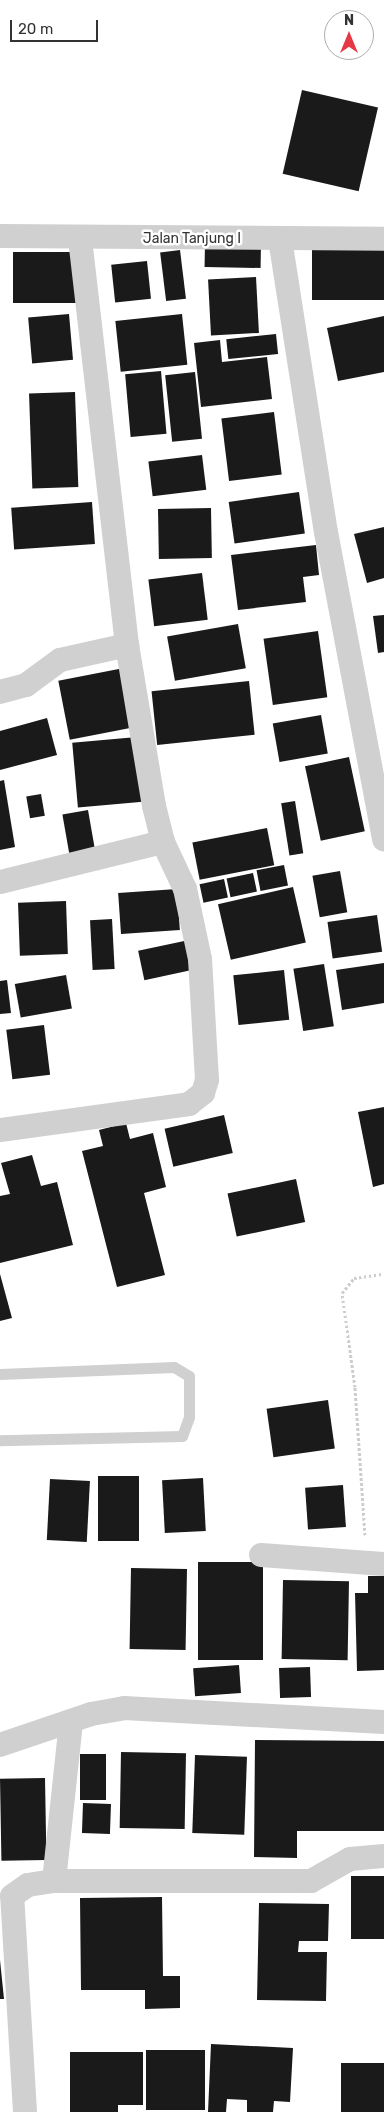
<!DOCTYPE html>
<html>
<head>
<meta charset="utf-8">
<style>
	body { margin:0 }
	#map { position:relative; width:384px; height:2112px; overflow:hidden; background:#fff; font-family:Rubik,sans-serif }
	div>[style] { position:absolute }
	[style*='--x'] { left:calc(var(--x)*1px); top:calc(var(--y)*1px); width:calc(var(--w)*1px); rotate:calc(var(--a)*1deg) }
	.building>* { inset:0; background:#1a1a1a; transform-origin:0 0 }
	.path>* { height:3px; margin-top:-1.5px; transform-origin:0; background:repeating-linear-gradient(90deg,#cdcdcd 0 2.5px,transparent 0 5px) }
	.service>* { height:11px; margin:-5.5px; padding:0 5.5px; transform-origin:5.5px; border-radius:5.5px; background:#d0d0d0 }
	.minor>* { height:24px; margin:-12px; padding:0 12px; transform-origin:12px; border-radius:12px; background:#d0d0d0 }
	span { translate:-50% -50%; white-space:nowrap; text-align:center; line-height:1.15; -webkit-text-stroke:5px #fff; paint-order:stroke }
	.street-label { font-size:14px; color:#333 }
	.north { position:absolute; left:324px; top:10px; width:50px; height:50px; box-sizing:border-box; background:#fff; border:1px solid #adadad; border-radius:50%; rotate:0deg; font-size:14px; font-weight:700; line-height:20px; text-align:center; color:#333 }
	.north::after { content:''; display:block; margin:auto; width:18px; height:22px; background:#e63946; clip-path:polygon(50% 0,100% 100%,50% 72%,0 100%) }
	.scale { position:absolute; left:10px; top:20px; width:88px; height:22px; box-sizing:border-box; border:2px solid #333; border-top:0; padding-left:6px; font-size:15px; line-height:18px; white-space:nowrap; color:#333; -webkit-text-stroke:4px #fff; paint-order:stroke }
</style>
</head>
<body>
<div id="map">
	<div class="building">
		<div style="left:302px;top:90px;width:78px;height:86px;rotate:13deg"></div>
		<div style="left:205px;top:243px;width:56px;height:24px;rotate:1deg"></div>
		<div style="left:384px;top:245px;width:55px;height:72px;rotate:90deg"></div>
		<div style="left:180px;top:250px;width:49px;height:20px;rotate:83deg"></div>
		<div style="left:13px;top:252px;width:65px;height:51px"></div>
		<div style="left:147px;top:261px;width:38px;height:36px;rotate:84deg"></div>
		<div style="left:256px;top:277px;width:56px;height:48px;rotate:87deg"></div>
		<div style="left:69px;top:314px;width:46px;height:41px;rotate:85deg"></div>
		<div style="left:182px;top:314px;width:51px;height:67px;rotate:84deg"></div>
		<div style="clip-path:polygon(384px 316px,384px 372px,338px 381px,327px 328px)"></div>
		<div style="left:276px;top:334px;width:20px;height:50px;rotate:84deg"></div>
		<div style="clip-path:polygon(220px 340px,222px 362px,267px 357px,272px 399px,201px 407px,194px 343px)"></div>
		<div style="left:161px;top:371px;width:63px;height:36px;rotate:85deg"></div>
		<div style="left:195px;top:372px;width:67px;height:30px;rotate:84deg"></div>
		<div style="left:75px;top:392px;width:95px;height:46px;rotate:88deg"></div>
		<div style="left:274px;top:412px;width:63px;height:53px;rotate:83deg"></div>
		<div style="left:202px;top:455px;width:35px;height:54px;rotate:83deg"></div>
		<div style="left:299px;top:492px;width:42px;height:71px;rotate:82deg"></div>
		<div style="left:92px;top:502px;width:42px;height:81px;rotate:86deg"></div>
		<div style="left:211px;top:508px;width:50px;height:53px;rotate:89deg"></div>
		<div style="clip-path:polygon(384px 527px,384px 578px,367px 583px,354px 534px)"></div>
		<div style="clip-path:polygon(316px 545px,319px 575px,303px 577px,306px 602px,238px 610px,231px 555px)"></div>
		<div style="left:202px;top:573px;width:47px;height:54px;rotate:83deg"></div>
		<div style="clip-path:polygon(384px 615px,384px 652px,378px 653px,373px 616px)"></div>
		<div style="left:238px;top:624px;width:45px;height:72px;rotate:80deg"></div>
		<div style="left:318px;top:631px;width:67px;height:55px;rotate:82deg"></div>
		<div style="left:129px;top:667px;width:60px;height:72px;rotate:79deg"></div>
		<div style="left:249px;top:681px;width:54px;height:98px;rotate:84deg"></div>
		<div style="left:321px;top:715px;width:39px;height:49px;rotate:80deg"></div>
		<div style="clip-path:polygon(47px 718px,57px 755px,0 770px,0 731px)"></div>
		<div style="left:137px;top:737px;width:65px;height:65px;rotate:85deg"></div>
		<div style="left:349px;top:757px;width:76px;height:45px;rotate:78deg"></div>
		<div style="clip-path:polygon(4px 780px,15px 847px,0 850px,0 781px)"></div>
		<div style="left:41px;top:794px;width:22px;height:15px;rotate:80deg"></div>
		<div style="left:295px;top:801px;width:53px;height:14px;rotate:81deg"></div>
		<div style="left:88px;top:810px;width:41px;height:26px;rotate:80deg"></div>
		<div style="left:267px;top:828px;width:38px;height:76px;rotate:79deg"></div>
		<div style="left:284px;top:865px;width:21px;height:28px;rotate:79deg"></div>
		<div style="left:340px;top:871px;width:42px;height:28px;rotate:80deg"></div>
		<div style="left:253px;top:873px;width:19px;height:27px;rotate:78deg"></div>
		<div style="left:224px;top:879px;width:19px;height:25px;rotate:78deg"></div>
		<div style="left:293px;top:887px;width:57px;height:77px;rotate:77deg"></div>
		<div style="left:177px;top:889px;width:41px;height:59px;rotate:86deg"></div>
		<div style="left:66px;top:901px;width:53px;height:48px;rotate:88deg"></div>
		<div style="left:377px;top:915px;width:37px;height:50px;rotate:82deg"></div>
		<div style="left:112px;top:919px;width:50px;height:22px;rotate:87deg"></div>
		<div style="left:189px;top:940px;width:30px;height:52px;rotate:78deg"></div>
		<div style="clip-path:polygon(384px 963px,384px 1003px,342px 1010px,336px 970px)"></div>
		<div style="left:324px;top:964px;width:63px;height:31px;rotate:81deg"></div>
		<div style="left:284px;top:970px;width:50px;height:51px;rotate:84deg"></div>
		<div style="left:66px;top:975px;width:34px;height:52px;rotate:80deg"></div>
		<div style="clip-path:polygon(7px 980px,11px 1013px,0 1014px,0 981px)"></div>
		<div style="left:44px;top:1025px;width:50px;height:38px;rotate:83deg"></div>
		<div style="clip-path:polygon(384px 1107px,384px 1184px,373px 1187px,358px 1112px)"></div>
		<div style="left:224px;top:1115px;width:39px;height:61px;rotate:77deg"></div>
		<div style="clip-path:polygon(126px 1123px,130px 1139px,153px 1133px,166px 1187px,144px 1193px,165px 1275px,117px 1287px,82px 1151px,103px 1146px,99px 1130px)"></div>
		<div style="clip-path:polygon(32px 1155px,41px 1186px,57px 1182px,73px 1245px,0 1263px,0 1196px,10px 1194px,1px 1163px)"></div>
		<div style="left:296px;top:1179px;width:44px;height:70px;rotate:78deg"></div>
		<div style="clip-path:polygon(0 1274px,12px 1318px,0 1321px)"></div>
		<div style="left:328px;top:1400px;width:49px;height:62px;rotate:82deg"></div>
		<div style="left:98px;top:1476px;width:41px;height:65px"></div>
		<div style="left:203px;top:1478px;width:53px;height:41px;rotate:87deg"></div>
		<div style="left:50px;top:1479px;width:40px;height:61px;rotate:3deg"></div>
		<div style="left:343px;top:1485px;width:42px;height:38px;rotate:86deg"></div>
		<div style="left:198px;top:1562px;width:65px;height:98px"></div>
		<div style="left:131px;top:1568px;width:56px;height:81px;rotate:1deg"></div>
		<div style="clip-path:polygon(368px 1576px,384px 1576px,384px 1670px,357px 1671px,355px 1593px,368px 1593px)"></div>
		<div style="left:283px;top:1580px;width:66px;height:79px;rotate:1deg"></div>
		<div style="left:239px;top:1665px;width:28px;height:46px;rotate:86deg"></div>
		<div style="left:310px;top:1667px;width:30px;height:31px;rotate:88deg"></div>
		<div style="clip-path:polygon(255px 1740px,384px 1741px,384px 1831px,297px 1831px,297px 1858px,254px 1857px)"></div>
		<div style="left:121px;top:1752px;width:65px;height:76px;rotate:1deg"></div>
		<div style="left:80px;top:1754px;width:26px;height:46px"></div>
		<div style="left:195px;top:1755px;width:52px;height:78px;rotate:2deg"></div>
		<div style="left:45px;top:1778px;width:82px;height:45px;rotate:89deg"></div>
		<div style="left:83px;top:1803px;width:28px;height:30px;rotate:2deg"></div>
		<div style="left:384px;top:1876px;width:63px;height:33px;rotate:90deg"></div>
		<div style="clip-path:polygon(162px 1897px,163px 1976px,180px 1976px,180px 2008px,145px 2009px,145px 1990px,81px 1990px,80px 1898px)"></div>
		<div style="clip-path:polygon(259px 1903px,329px 1904px,328px 1941px,299px 1941px,298px 1952px,327px 1952px,326px 2001px,257px 2000px)"></div>
		<div style="clip-path:polygon(0 1960px,4px 1999px,0 1999px)"></div>
		<div style="clip-path:polygon(211px 2044px,293px 2048px,290px 2102px,274px 2101px,273px 2112px,247px 2112px,247px 2100px,227px 2099px,226px 2112px,208px 2112px)"></div>
		<div style="left:146px;top:2050px;width:59px;height:60px"></div>
		<div style="clip-path:polygon(70px 2052px,143px 2052px,143px 2105px,118px 2105px,118px 2112px,70px 2112px)"></div>
		<div style="left:341px;top:2063px;width:43px;height:49px"></div>
	</div>
	<div class="path">
		<div style="--x:365;--y:1535;--w:148;--a:-93.9"></div>
		<div style="--x:355;--y:1387;--w:95;--a:-97.9"></div>
		<div style="--x:342;--y:1293;--w:19;--a:-51"></div>
		<div style="--x:354;--y:1278;--w:30;--a:-8"></div>
	</div>
	<div class="service">
		<div style="--x:0;--y:1374;--w:174;--a:-2.3"></div>
		<div style="--x:174;--y:1367;--w:17;--a:31"></div>
		<div style="--x:189;--y:1376;--w:41;--a:90"></div>
		<div style="--x:189;--y:1417;--w:20;--a:110"></div>
		<div style="--x:182;--y:1436;--w:182;--a:178.7"></div>
	</div>
	<div class="minor">
		<div style="--x:0;--y:236;--w:384;--a:0.4"></div>
		<div style="--x:280;--y:239;--w:297;--a:81.1"></div>
		<div style="--x:326;--y:532;--w:313;--a:79.3"></div>
		<div style="--x:0;--y:692;--w:27;--a:-15"></div>
		<div style="--x:26;--y:685;--w:42;--a:-36.3"></div>
		<div style="--x:60;--y:660;--w:69;--a:-12.6"></div>
		<div style="--x:0;--y:882;--w:168;--a:-13.8"></div>
		<div style="--x:0;--y:1130;--w:191;--a:-7.8"></div>
		<div style="--x:189;--y:1104;--w:18;--a:-38"></div>
		<div style="--x:203;--y:1093;--w:14;--a:-73"></div>
		<div style="--x:207;--y:1080;--w:121;--a:-93.3"></div>
		<div style="--x:200;--y:959;--w:72;--a:-102.1"></div>
		<div style="--x:185;--y:889;--w:52;--a:-115.1"></div>
		<div style="--x:163;--y:842;--w:37;--a:-104"></div>
		<div style="--x:154;--y:806;--w:163;--a:-99.5"></div>
		<div style="--x:127;--y:645;--w:409;--a:-96.6"></div>
		<div style="--x:261;--y:1555;--w:123;--a:4.2"></div>
		<div style="--x:0;--y:1745;--w:96;--a:-18.8"></div>
		<div style="--x:91;--y:1714;--w:34;--a:-10"></div>
		<div style="--x:124;--y:1708;--w:260;--a:3.1"></div>
		<div style="--x:54;--y:1881;--w:257;--a:0"></div>
		<div style="--x:311;--y:1881;--w:45;--a:-29.4"></div>
		<div style="--x:350;--y:1859;--w:34;--a:-5"></div>
		<div style="--x:25;--y:2112;--w:216;--a:-93.4"></div>
		<div style="--x:12;--y:1896;--w:19;--a:-35"></div>
		<div style="--x:28;--y:1885;--w:26;--a:-9"></div>
		<div style="--x:54;--y:1881;--w:161;--a:-83.9"></div>
	</div>
	<div class="street-label">
		<span style="left:192px;top:239px">Jalan Tanjung I</span>
	</div>
	<div class="north">N</div>
	<div class="scale">20 m</div>
</div>
</body>
</html>
